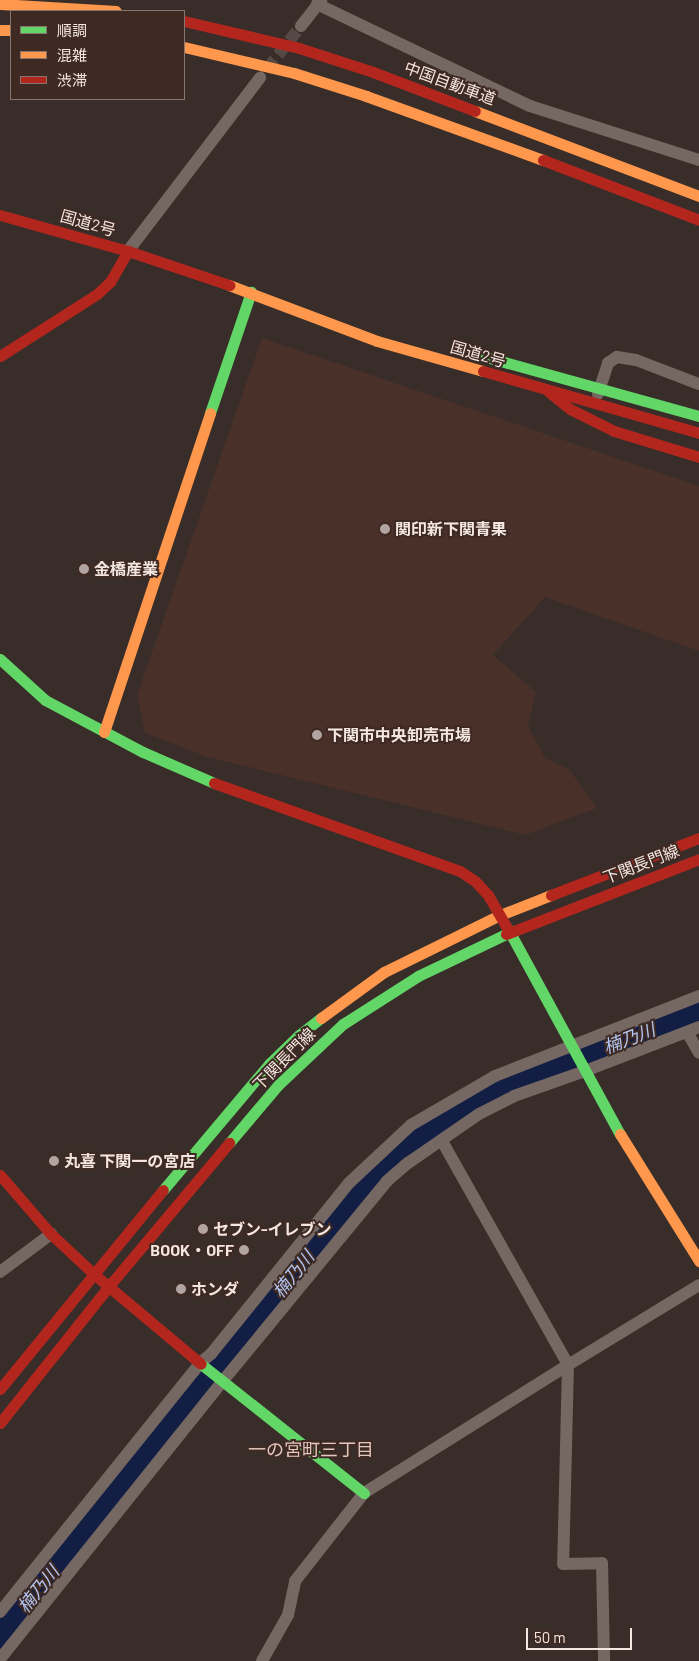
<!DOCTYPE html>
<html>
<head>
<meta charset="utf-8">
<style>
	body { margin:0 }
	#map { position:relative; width:699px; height:1661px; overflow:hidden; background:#382d29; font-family:Barlow,"Noto Sans JP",sans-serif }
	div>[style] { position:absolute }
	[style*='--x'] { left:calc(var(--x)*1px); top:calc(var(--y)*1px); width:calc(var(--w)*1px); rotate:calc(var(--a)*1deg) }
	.built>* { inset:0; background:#493029 }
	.river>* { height:25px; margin:-12.5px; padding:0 12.5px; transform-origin:12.5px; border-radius:12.5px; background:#121e43 }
	.street-tunnel>* { height:12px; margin-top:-6px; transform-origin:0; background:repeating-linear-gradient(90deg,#544945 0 12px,transparent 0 18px) }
	.street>* { height:12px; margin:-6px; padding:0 6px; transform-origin:6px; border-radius:6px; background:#756762 }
	.fast>* { height:11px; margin:-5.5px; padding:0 5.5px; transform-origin:5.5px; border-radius:5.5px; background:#63d668 }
	.slow>* { height:11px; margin:-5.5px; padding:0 5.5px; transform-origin:5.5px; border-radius:5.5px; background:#ff974d }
	.jam>* { height:11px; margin:-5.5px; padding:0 5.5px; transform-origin:5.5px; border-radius:5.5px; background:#b3261e }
	.dots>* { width:14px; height:14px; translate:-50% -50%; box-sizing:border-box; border:2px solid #3e2a23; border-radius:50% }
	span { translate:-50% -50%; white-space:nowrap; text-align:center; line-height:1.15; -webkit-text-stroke:4px #3e2a23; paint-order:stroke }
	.street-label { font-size:16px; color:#f4e6e1 }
	.poi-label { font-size:16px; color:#f4e6e1; font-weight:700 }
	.left { translate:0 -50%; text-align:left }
	.right { translate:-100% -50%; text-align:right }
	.water-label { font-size:18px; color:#b2c5f2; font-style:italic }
	.neighbourhood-label { font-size:18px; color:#e1c7be }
	.legend { position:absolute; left:10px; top:10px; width:175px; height:90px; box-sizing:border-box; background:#3e2a23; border:1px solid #87756f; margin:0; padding:6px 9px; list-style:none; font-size:15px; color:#f4e6e1 }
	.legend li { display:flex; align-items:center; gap:10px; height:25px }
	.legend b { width:25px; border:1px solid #87756f }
	.scale { position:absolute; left:526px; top:1628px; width:106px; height:22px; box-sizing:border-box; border:2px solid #f4e6e1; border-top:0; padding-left:6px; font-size:15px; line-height:18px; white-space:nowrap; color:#f4e6e1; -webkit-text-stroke:4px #3e2a23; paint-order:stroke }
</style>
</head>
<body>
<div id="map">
	<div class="built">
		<div style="clip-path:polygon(262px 338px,699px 486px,699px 651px,545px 597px,493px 655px,536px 692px,528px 726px,545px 758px,569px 769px,597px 808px,525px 835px,208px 757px,145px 733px,137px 695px)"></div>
	</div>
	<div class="river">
		<div style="--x:0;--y:1635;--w:582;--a:-50.93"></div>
		<div style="--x:367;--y:1183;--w:47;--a:-41.5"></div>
		<div style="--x:402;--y:1152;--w:82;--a:-35.6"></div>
		<div style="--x:469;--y:1104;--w:36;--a:-27"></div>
		<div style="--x:501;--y:1088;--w:212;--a:-21.3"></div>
	</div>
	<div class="street-tunnel">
		<div style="--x:267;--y:69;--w:55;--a:-51.7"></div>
	</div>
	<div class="street">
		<div style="--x:317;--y:4;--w:236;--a:25.6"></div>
		<div style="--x:530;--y:106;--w:177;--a:17.7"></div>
		<div style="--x:301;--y:26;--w:33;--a:-52"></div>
		<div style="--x:128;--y:251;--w:218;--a:-52.7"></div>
		<div style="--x:598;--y:394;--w:33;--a:-72"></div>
		<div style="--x:608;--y:363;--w:11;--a:-34"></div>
		<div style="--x:617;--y:357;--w:19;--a:9"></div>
		<div style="--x:636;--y:360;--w:67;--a:20.9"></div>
		<div style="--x:687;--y:1032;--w:24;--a:60"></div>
		<div style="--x:442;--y:1141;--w:257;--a:60.6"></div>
		<div style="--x:568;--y:1365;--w:199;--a:91.4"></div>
		<div style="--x:563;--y:1564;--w:39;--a:-1"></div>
		<div style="--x:602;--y:1563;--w:98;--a:88.8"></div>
		<div style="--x:0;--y:1272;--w:64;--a:-36.7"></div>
		<div style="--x:0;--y:1612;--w:319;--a:-51.2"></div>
		<div style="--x:200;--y:1363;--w:14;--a:-39"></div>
		<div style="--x:211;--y:1354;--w:220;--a:-51.1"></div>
		<div style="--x:349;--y:1183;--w:85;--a:-43.1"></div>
		<div style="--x:411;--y:1125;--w:97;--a:-30.3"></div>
		<div style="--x:495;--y:1076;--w:219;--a:-21.4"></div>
		<div style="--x:0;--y:1659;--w:355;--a:-51.3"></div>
		<div style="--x:222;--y:1382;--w:260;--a:-50.6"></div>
		<div style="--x:387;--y:1181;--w:28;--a:-41"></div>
		<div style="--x:408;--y:1163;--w:86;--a:-34.6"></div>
		<div style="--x:479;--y:1114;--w:39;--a:-27"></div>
		<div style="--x:514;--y:1096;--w:75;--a:-19.4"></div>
		<div style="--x:585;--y:1071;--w:122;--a:-21.1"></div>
		<div style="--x:262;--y:1661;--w:53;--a:-60.5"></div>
		<div style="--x:288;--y:1615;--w:35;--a:-78"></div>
		<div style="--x:295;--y:1581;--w:112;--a:-51.9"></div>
		<div style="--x:364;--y:1493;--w:241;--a:-32.1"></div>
		<div style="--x:568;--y:1365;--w:153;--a:-31.4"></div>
	</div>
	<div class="fast">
		<div style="--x:479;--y:355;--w:228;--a:15.5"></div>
		<div style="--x:210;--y:413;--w:128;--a:-71.3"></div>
		<div style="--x:0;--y:659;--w:61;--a:42.3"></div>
		<div style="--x:45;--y:700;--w:111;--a:28"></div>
		<div style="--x:143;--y:752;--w:77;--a:23.6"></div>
		<div style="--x:508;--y:929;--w:234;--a:61.4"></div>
		<div style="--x:229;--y:1143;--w:76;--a:-49.8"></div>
		<div style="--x:278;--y:1085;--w:89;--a:-43.2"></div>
		<div style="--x:343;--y:1024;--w:89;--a:-32.6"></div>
		<div style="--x:418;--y:976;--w:98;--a:-25.5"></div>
		<div style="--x:163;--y:1190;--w:165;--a:-49.9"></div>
		<div style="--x:269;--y:1064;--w:42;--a:-44"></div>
		<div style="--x:299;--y:1035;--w:28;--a:-38"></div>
		<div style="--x:201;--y:1364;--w:208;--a:38.4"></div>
	</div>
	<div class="slow">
		<div style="--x:0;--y:4;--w:116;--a:3.5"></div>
		<div style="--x:0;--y:30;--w:11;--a:0"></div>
		<div style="--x:184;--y:47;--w:113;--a:13.3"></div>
		<div style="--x:294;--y:73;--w:76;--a:17.7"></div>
		<div style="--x:366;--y:96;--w:188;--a:19.9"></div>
		<div style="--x:475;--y:111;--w:240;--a:20.8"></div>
		<div style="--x:229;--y:285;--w:158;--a:20.7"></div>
		<div style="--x:377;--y:341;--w:110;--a:15.8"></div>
		<div style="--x:104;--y:732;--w:336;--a:-71.6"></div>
		<div style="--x:321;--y:1018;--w:78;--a:-36.1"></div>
		<div style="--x:384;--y:972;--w:129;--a:-26.2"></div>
		<div style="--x:500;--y:915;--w:55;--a:-21.4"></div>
		<div style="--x:620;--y:1134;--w:150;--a:58.1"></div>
	</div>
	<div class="jam">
		<div style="--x:184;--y:21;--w:118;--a:13.2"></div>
		<div style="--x:299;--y:48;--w:78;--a:18"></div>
		<div style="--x:373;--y:72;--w:109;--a:20.9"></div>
		<div style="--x:543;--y:160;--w:167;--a:21"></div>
		<div style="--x:0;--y:215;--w:133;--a:15.7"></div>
		<div style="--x:128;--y:251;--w:107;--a:18.6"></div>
		<div style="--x:0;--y:356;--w:115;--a:-32.6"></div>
		<div style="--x:97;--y:294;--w:18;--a:-43"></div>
		<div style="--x:110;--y:282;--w:36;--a:-60"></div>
		<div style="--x:483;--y:371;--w:225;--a:16"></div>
		<div style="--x:549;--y:392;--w:27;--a:39"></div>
		<div style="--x:570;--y:409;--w:49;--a:26.6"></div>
		<div style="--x:614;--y:431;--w:89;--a:17"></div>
		<div style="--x:214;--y:783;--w:261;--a:19.7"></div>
		<div style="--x:460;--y:871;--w:18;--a:34"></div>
		<div style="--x:475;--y:881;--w:19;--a:47"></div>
		<div style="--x:488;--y:895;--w:39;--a:60"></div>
		<div style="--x:551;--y:895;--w:159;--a:-21.1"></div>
		<div style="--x:506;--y:934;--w:207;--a:-21.2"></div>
		<div style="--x:0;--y:1175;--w:78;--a:49.2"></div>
		<div style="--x:51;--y:1234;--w:60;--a:43"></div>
		<div style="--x:95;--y:1275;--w:138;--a:40"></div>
		<div style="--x:0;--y:1389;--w:257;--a:-50.7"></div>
		<div style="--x:0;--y:1423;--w:175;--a:-51.5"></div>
		<div style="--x:109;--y:1286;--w:187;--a:-50"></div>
	</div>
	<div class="dots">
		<div style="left:385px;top:529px;background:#b2a5a1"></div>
		<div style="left:84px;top:569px;background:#b2a5a1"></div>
		<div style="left:317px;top:735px;background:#b2a5a1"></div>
		<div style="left:54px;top:1161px;background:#b2a5a1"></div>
		<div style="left:203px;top:1229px;background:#b2a5a1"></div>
		<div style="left:244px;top:1250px;background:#b2a5a1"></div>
		<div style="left:181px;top:1289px;background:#b2a5a1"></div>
	</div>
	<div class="street-label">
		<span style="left:450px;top:83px;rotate:20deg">中国自動車道</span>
		<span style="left:88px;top:223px;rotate:16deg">国道2号</span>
		<span style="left:478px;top:354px;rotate:16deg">国道2号</span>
		<span style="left:641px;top:864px;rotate:-21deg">下関長門線</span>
		<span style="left:284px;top:1059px;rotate:-45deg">下関長門線</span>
	</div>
	<div class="poi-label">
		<span class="left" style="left:395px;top:529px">関印新下関青果</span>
		<span class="left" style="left:94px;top:569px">金橋産業</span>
		<span class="left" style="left:327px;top:735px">下関市中央卸売市場</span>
		<span class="left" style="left:64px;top:1161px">丸喜 下関一の宮店</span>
		<span class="left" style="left:213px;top:1229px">セブン-イレブン</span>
		<span class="right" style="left:234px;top:1250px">BOOK・OFF</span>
		<span class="left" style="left:191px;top:1289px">ホンダ</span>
	</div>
	<div class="water-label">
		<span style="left:629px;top:1038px;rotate:-21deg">楠乃川</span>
		<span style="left:293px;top:1274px;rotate:-51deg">楠乃川</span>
		<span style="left:38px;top:1589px;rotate:-51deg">楠乃川</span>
	</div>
	<div class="neighbourhood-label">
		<span style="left:311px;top:1449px">一の宮町三丁目</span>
	</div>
	<ul class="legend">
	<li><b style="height:6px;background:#63d668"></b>順調</li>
	<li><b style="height:6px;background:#ff974d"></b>混雑</li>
	<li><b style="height:6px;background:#b3261e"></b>渋滞</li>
	</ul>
	<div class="scale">50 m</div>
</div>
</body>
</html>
